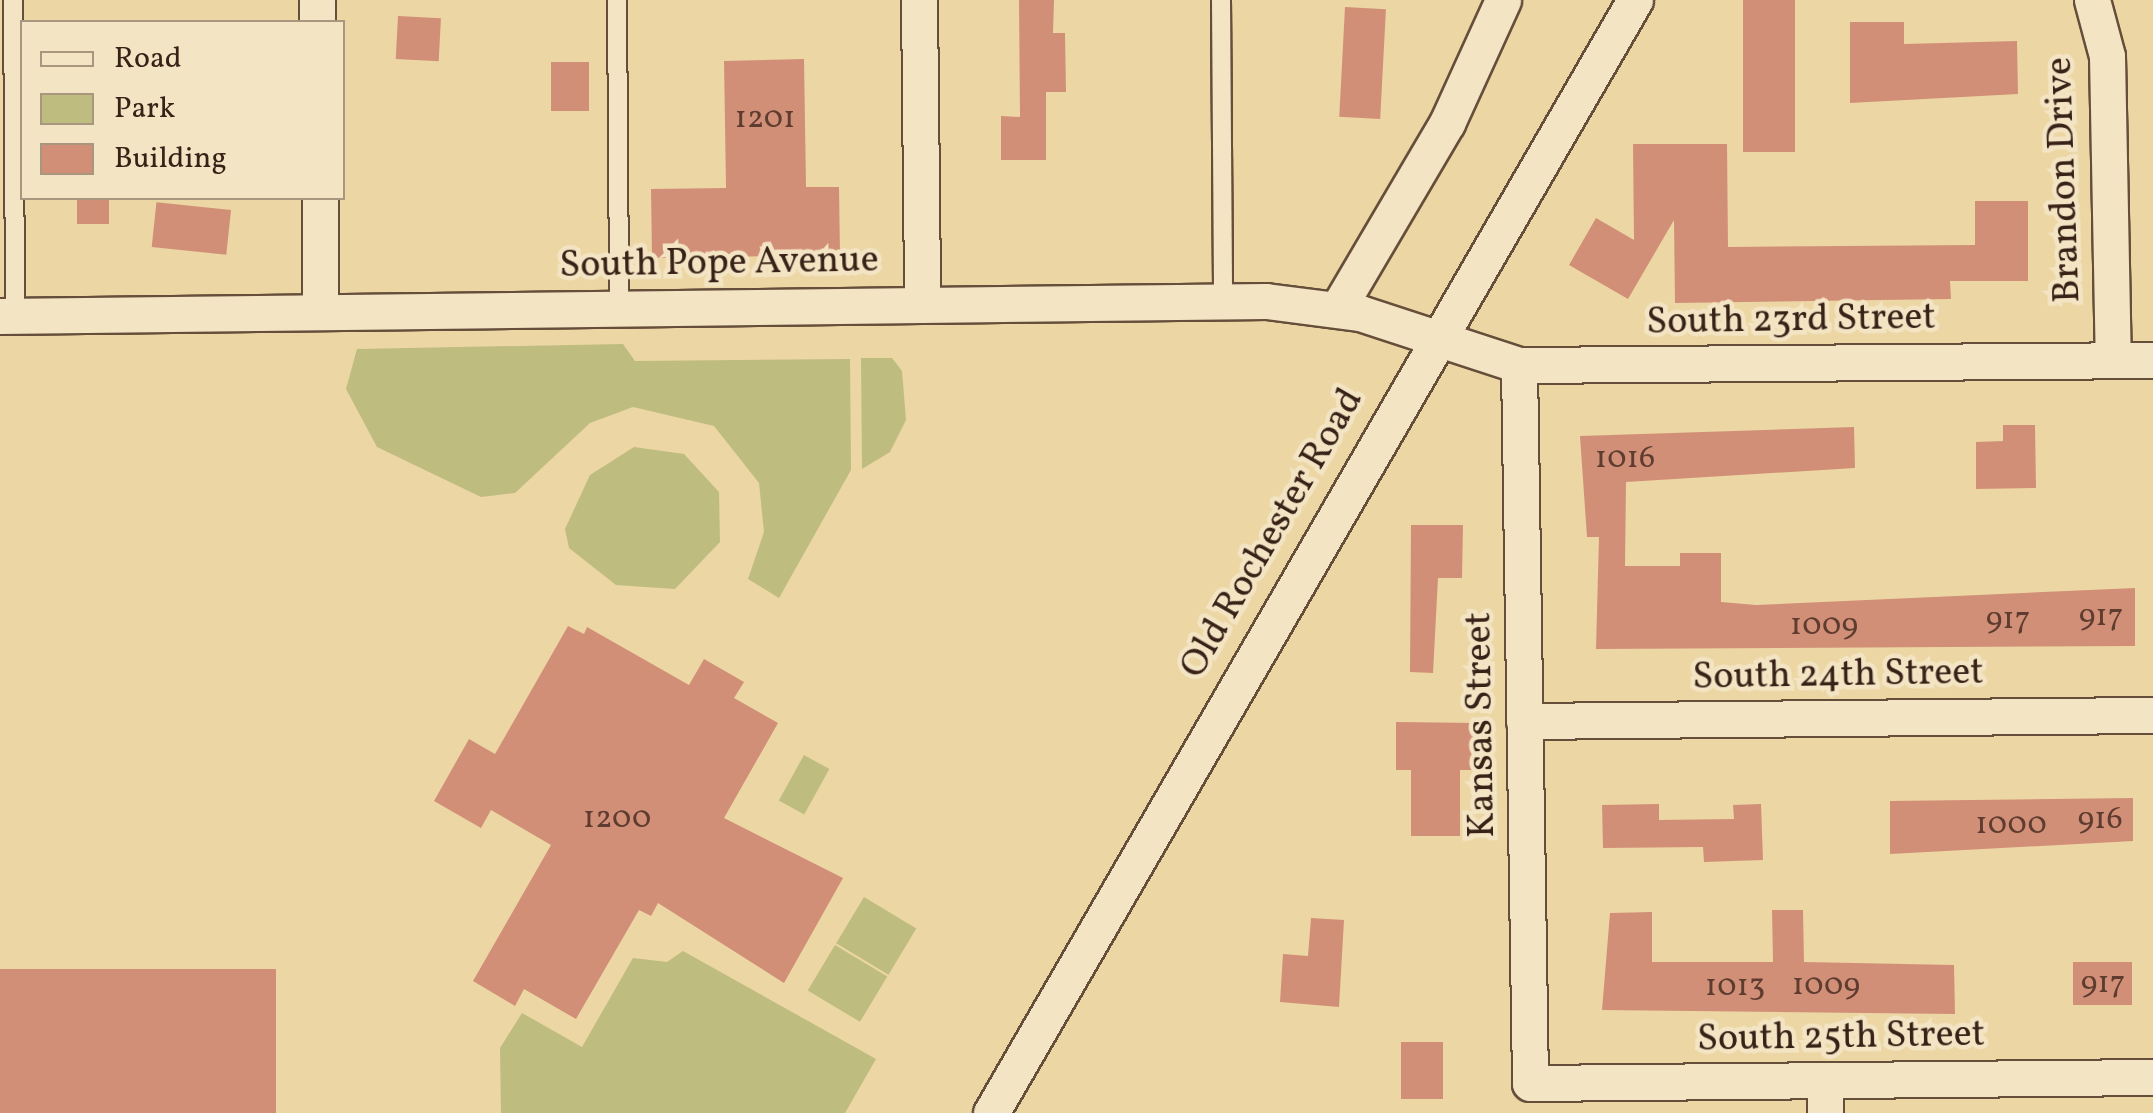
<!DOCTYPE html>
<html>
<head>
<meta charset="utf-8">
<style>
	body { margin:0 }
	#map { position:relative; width:2153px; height:1113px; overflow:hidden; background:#ecd6a4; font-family:Vollkorn,serif }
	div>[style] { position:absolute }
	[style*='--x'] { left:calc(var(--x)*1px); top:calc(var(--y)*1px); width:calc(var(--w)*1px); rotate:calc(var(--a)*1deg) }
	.green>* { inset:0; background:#bfbc80; transform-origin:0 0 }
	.building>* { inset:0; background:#d28f77; transform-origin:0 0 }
	.roads { filter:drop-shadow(2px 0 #654e3a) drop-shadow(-2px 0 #654e3a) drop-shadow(0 2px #654e3a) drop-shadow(0 -2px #654e3a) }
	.service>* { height:18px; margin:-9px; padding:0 9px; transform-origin:9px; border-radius:9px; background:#f3e4c4 }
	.minor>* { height:35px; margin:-17.5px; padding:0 17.5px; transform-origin:17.5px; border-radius:17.5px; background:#f3e4c4 }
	span { translate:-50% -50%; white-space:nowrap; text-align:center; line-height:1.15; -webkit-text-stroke:9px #f3e4c4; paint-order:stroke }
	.number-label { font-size:32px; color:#5e3c2f }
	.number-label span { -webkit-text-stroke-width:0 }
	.street-label { font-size:38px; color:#382117 }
	.legend { position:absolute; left:20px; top:20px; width:325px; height:180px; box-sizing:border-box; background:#f3e4c4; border:2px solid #a8967f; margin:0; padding:12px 18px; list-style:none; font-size:30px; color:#382117 }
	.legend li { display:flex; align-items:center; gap:20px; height:50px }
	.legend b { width:50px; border:2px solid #a8967f }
</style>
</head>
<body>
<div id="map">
	<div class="green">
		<div style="clip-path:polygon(623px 344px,635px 361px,850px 359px,851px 470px,779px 598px,748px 579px,764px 532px,759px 483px,714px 426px,633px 407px,590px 423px,515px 493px,481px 497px,377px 447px,346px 389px,357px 349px)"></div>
		<div style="clip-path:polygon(861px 358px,892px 358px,902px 371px,906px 420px,890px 452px,862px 469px)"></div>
		<div style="clip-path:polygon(634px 447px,684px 454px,719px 492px,720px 542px,675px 589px,616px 585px,569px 548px,565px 529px,590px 475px)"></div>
		<div style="left:804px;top:755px;width:29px;height:52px;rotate:29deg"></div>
		<div style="left:864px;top:897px;width:61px;height:54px;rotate:31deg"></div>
		<div style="left:835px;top:945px;width:61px;height:53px;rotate:31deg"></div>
		<div style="clip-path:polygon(683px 951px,876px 1059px,845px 1113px,501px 1113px,500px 1048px,522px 1013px,582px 1047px,633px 958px,667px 962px)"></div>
	</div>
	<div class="building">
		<div style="clip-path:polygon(1019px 0,1054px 0,1053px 33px,1065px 33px,1066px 92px,1046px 92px,1046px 160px,1001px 160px,1001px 116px,1020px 117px)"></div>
		<div style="left:1743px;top:0;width:52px;height:152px"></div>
		<div style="left:1345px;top:7px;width:41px;height:110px;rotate:3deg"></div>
		<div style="left:398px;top:16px;width:43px;height:43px;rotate:3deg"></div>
		<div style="clip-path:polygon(1850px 22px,1904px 22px,1904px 44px,2017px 41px,2018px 94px,1850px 103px)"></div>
		<div style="clip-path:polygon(804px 59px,806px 187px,839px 187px,840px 255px,652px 258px,651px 189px,726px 188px,724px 61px)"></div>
		<div style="left:551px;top:62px;width:38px;height:49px"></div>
		<div style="clip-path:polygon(1633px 144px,1727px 144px,1728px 247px,1975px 245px,1975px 201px,2028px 201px,2028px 281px,1950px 281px,1951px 299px,1675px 303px,1674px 220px,1628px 299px,1569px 265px,1596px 218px,1634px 240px)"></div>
		<div style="left:77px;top:198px;width:32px;height:26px"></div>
		<div style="left:231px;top:210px;width:45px;height:75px;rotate:96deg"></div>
		<div style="clip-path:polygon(2003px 425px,2035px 425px,2036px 488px,1976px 489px,1976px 442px,2003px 441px)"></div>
		<div style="clip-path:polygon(1854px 427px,1855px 468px,1626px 482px,1625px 566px,1680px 566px,1680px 553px,1721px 553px,1721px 602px,1756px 605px,2135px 588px,2135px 646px,1596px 649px,1599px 537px,1587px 537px,1580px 436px)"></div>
		<div style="clip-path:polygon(1411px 525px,1463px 525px,1462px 578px,1438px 578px,1433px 673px,1410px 672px)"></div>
		<div style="clip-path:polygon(568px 626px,584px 634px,587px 627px,689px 685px,704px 659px,744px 682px,734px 698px,778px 723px,724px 818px,843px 878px,784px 983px,658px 903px,651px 916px,639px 910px,576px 1019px,524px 989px,515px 1006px,473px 981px,551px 845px,491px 810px,481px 828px,434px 801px,469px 739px,495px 754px)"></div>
		<div style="clip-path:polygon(1396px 722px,1478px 723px,1478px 770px,1460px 770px,1460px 836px,1411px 836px,1411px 770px,1396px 770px)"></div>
		<div style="clip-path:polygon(2133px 798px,2133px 841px,1890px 854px,1890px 801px)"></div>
		<div style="clip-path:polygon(1659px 804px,1659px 820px,1734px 819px,1733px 805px,1761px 804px,1763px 860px,1704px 862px,1703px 847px,1603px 848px,1602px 805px)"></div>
		<div style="clip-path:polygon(1772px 910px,1803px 910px,1804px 962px,1954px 965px,1955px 1014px,1602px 1010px,1610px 913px,1652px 912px,1652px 962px,1773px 962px)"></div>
		<div style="clip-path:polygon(1311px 918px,1344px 920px,1339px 1007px,1280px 1002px,1283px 954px,1308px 956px)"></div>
		<div style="left:2132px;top:962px;width:43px;height:59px;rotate:90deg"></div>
		<div style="left:276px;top:969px;width:144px;height:276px;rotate:90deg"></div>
		<div style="left:1443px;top:1042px;width:57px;height:42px;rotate:90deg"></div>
	</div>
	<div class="roads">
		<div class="service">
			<div style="--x:13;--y:0;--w:315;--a:89.6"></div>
			<div style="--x:617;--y:0;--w:308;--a:89.6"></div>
			<div style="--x:1221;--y:0;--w:300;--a:89.6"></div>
		</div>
		<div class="minor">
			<div style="--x:317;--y:0;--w:22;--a:90"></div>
			<div style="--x:919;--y:0;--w:305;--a:89.4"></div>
			<div style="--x:2092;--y:0;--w:58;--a:75"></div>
			<div style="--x:2107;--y:56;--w:304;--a:88.9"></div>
			<div style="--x:320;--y:198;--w:114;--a:90"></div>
			<div style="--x:1338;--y:308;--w:215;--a:-59.5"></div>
			<div style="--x:1447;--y:123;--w:135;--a:-65.5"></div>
			<div style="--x:0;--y:316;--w:1266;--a:-0.68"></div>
			<div style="--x:1266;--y:301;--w:95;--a:7.3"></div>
			<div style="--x:1360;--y:313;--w:167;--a:18.1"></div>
			<div style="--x:1519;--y:365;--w:634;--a:-0.45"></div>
			<div style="--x:1519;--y:365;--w:718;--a:89.12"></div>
			<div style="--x:1530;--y:1083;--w:623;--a:-0.55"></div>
			<div style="--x:1524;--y:721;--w:629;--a:-0.55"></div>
			<div style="--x:1825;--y:1082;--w:31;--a:90"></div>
			<div style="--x:991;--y:1113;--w:1286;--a:-59.95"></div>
		</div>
	</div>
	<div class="number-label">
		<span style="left:765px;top:119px">1201</span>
		<span style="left:1625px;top:459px">1016</span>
		<span style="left:2101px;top:617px">917</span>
		<span style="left:2008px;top:620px">917</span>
		<span style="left:1824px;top:626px">1009</span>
		<span style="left:617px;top:819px">1200</span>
		<span style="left:2100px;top:820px">916</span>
		<span style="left:2011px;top:825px">1000</span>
		<span style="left:2103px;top:984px">917</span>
		<span style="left:1826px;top:986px">1009</span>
		<span style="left:1735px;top:987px">1013</span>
	</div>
	<div class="street-label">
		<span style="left:2065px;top:180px;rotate:-92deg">Brandon Drive</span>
		<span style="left:719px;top:264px;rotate:-1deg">South Pope Avenue</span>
		<span style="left:1791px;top:321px;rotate:-1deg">South 23rd Street</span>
		<span style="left:1273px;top:534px;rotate:-60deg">Old Rochester Road</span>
		<span style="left:1838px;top:676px;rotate:-1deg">South 24th Street</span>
		<span style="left:1482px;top:725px;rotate:-91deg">Kansas Street</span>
		<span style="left:1841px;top:1038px;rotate:-1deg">South 25th Street</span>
	</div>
	<ul class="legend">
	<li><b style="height:12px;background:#f3e4c4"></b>Road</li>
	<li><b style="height:28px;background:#bfbc80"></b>Park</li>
	<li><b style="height:28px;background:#d28f77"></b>Building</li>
	</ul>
</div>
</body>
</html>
